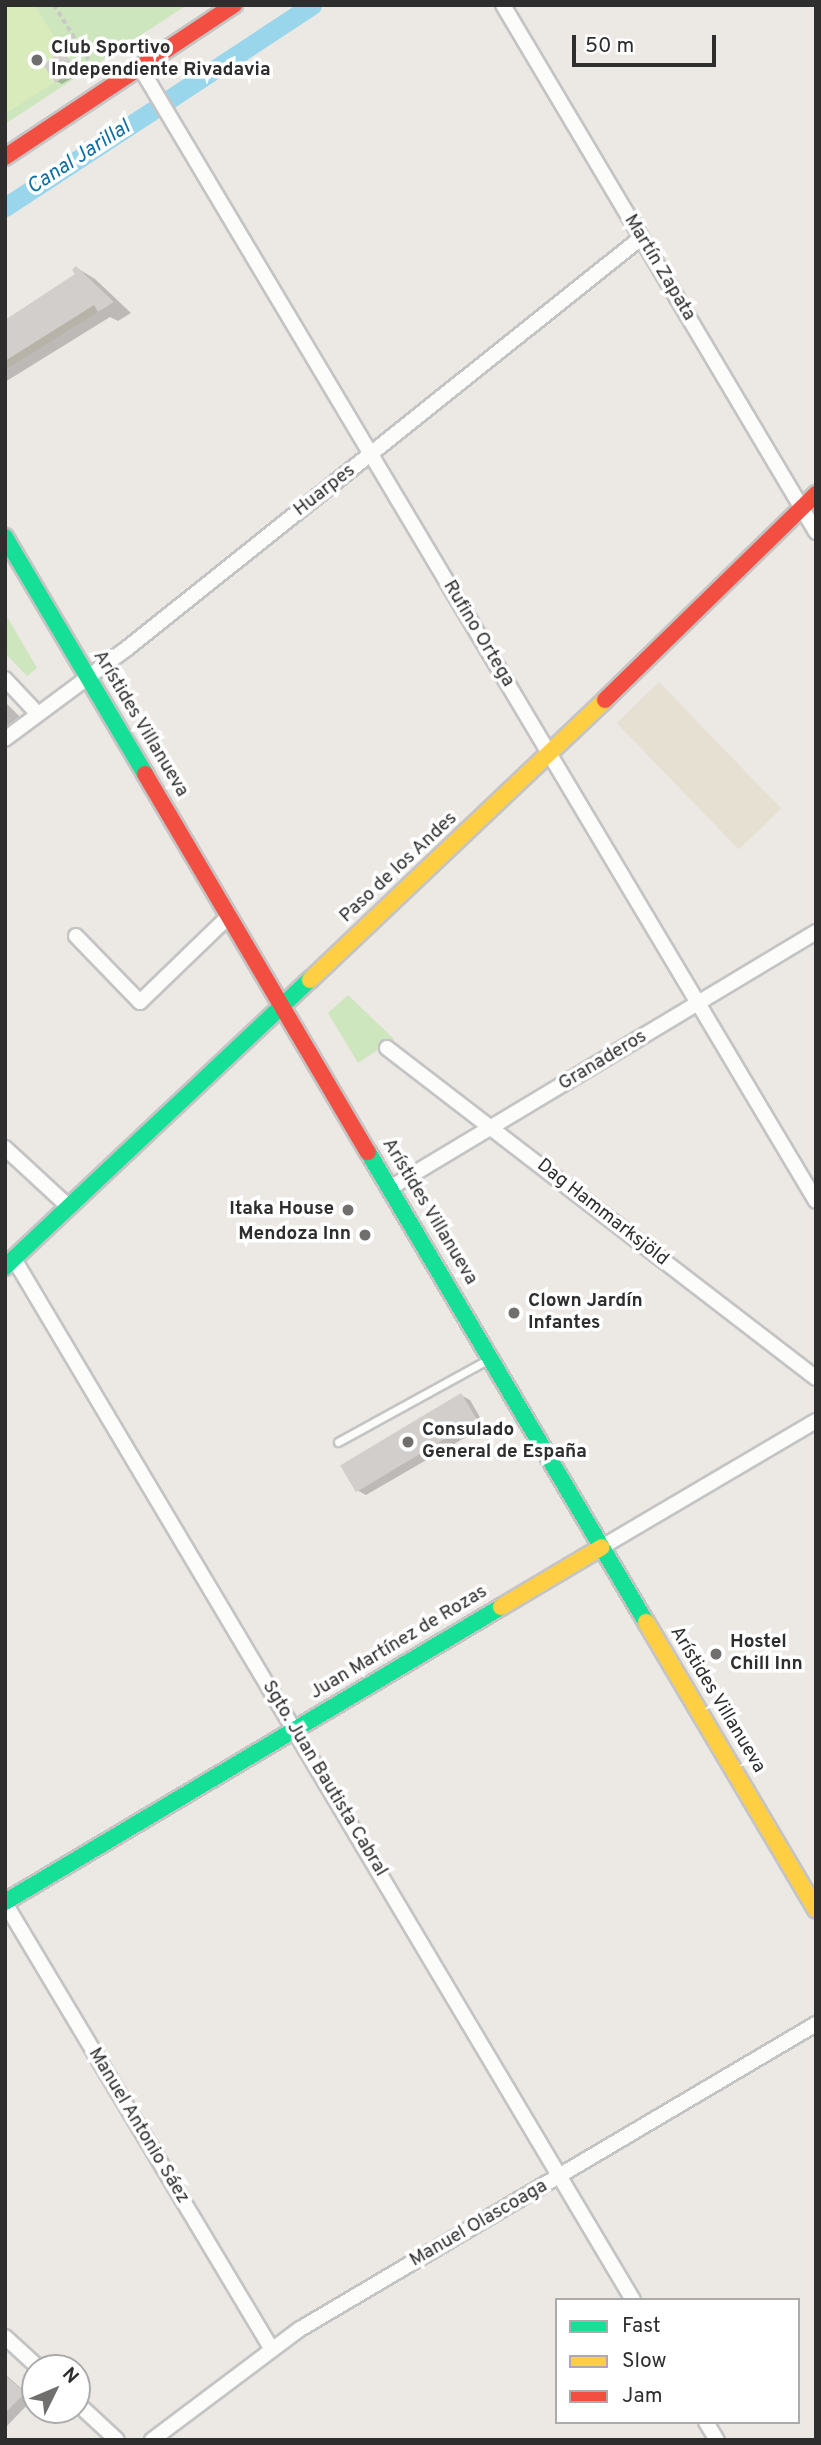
<!DOCTYPE html>
<html>
<head>
<meta charset="utf-8">
<style>
	body { margin:0 }
	#map { position:relative; width:821px; height:2445px; overflow:hidden; background:#ece8e4; font-family:Overpass,sans-serif }
	div>[style] { position:absolute }
	[style*='--x'] { left:calc(var(--x)*1px); top:calc(var(--y)*1px); width:calc(var(--w)*1px); rotate:calc(var(--a)*1deg) }
	.education>* { inset:0; background:#e6e0d3; transform-origin:0 0 }
	.green>* { inset:0; background:#cee6be }
	.pitch>* { inset:0; background:#d9eabb }
	.shadow>* { inset:0; background:#0003 }
	.canal>* { height:19px; margin:-9.5px; padding:0 9.5px; transform-origin:9.5px; border-radius:9.5px; background:#99d6ec }
	.building>* { inset:0; background:#d1cecb; transform-origin:0 0 }
	.path>* { height:3.5px; margin-top:-1.75px; transform-origin:0; background:repeating-linear-gradient(90deg,#c9c9c8 0 5px,transparent 0 8.5px) }
	.roads { filter:drop-shadow(2px 0 #c5c4c5) drop-shadow(-2px 0 #c5c4c5) drop-shadow(0 2px #c5c4c5) drop-shadow(0 -2px #c5c4c5) }
	.lane>* { height:7px; margin:-3.5px; padding:0 3.5px; transform-origin:3.5px; border-radius:3.5px; background:#fcfcfb }
	.street>* { height:14px; margin:-7px; padding:0 7px; transform-origin:7px; border-radius:7px; background:#fcfcfb }
	.fast>* { height:16px; margin:-8px; padding:0 8px; transform-origin:8px; border-radius:8px; background:#16e098 }
	.slow>* { height:16px; margin:-8px; padding:0 8px; transform-origin:8px; border-radius:8px; background:#ffcf43 }
	.jam>* { height:16px; margin:-8px; padding:0 8px; transform-origin:8px; border-radius:8px; background:#f24e42 }
	.dots>* { width:19px; height:19px; translate:-50% -50%; box-sizing:border-box; border:4px solid #fff; border-radius:50% }
	span { translate:-50% -50%; white-space:nowrap; text-align:center; line-height:1.15; -webkit-text-stroke:7px #fff; paint-order:stroke }
	.poi-label { font-size:19px; color:#2e2e2e; font-weight:700 }
	.left { translate:0 -50%; text-align:left }
	.right { translate:-100% -50%; text-align:right }
	.street-label { font-size:19px; color:#2e2e2e }
	.water-label { font-size:21px; color:#0d6fa3; font-style:italic }
	.frame { position:absolute; inset:0; border:7px solid #2e2e2e; pointer-events:none }
	.legend { position:absolute; left:555px; top:2298px; width:245px; height:126px; box-sizing:border-box; background:#fff; border:2px solid #ababab; margin:0; padding:9px 12px; list-style:none; font-size:21px; color:#2e2e2e }
	.legend li { display:flex; align-items:center; gap:14px; height:35px }
	.legend b { width:35px; border:2px solid #ababab }
	.north { position:absolute; left:21px; top:2354px; width:70px; height:70px; box-sizing:border-box; background:#fff; border:2px solid #ababab; border-radius:50%; rotate:47deg; font-size:19px; font-weight:700; line-height:28px; text-align:center; color:#2e2e2e }
	.north::after { content:''; display:block; margin:auto; width:24px; height:32px; background:#706f6e; clip-path:polygon(50% 0,100% 100%,50% 72%,0 100%) }
	.scale { position:absolute; left:572px; top:35px; width:144px; height:32px; box-sizing:border-box; border:4px solid #2e2e2e; border-top:0; padding-left:9px; font-size:21px; line-height:24px; white-space:nowrap; color:#2e2e2e; -webkit-text-stroke:5px #fff; paint-order:stroke }
</style>
</head>
<body>
<div id="map">
	<div class="education">
		<div style="clip-path:polygon(81px 271px,114px 302px,5px 370px,5px 320px)"></div>
		<div style="left:659px;top:682px;width:176px;height:59px;rotate:46deg"></div>
	</div>
	<div class="green">
		<div style="clip-path:polygon(5px 5px,187px 5px,5px 124px)"></div>
		<div style="clip-path:polygon(5px 613px,37px 668px,27px 676px,5px 653px)"></div>
		<div style="clip-path:polygon(348px 995px,394px 1039px,358px 1063px,328px 1013px)"></div>
	</div>
	<div class="pitch">
		<div style="clip-path:polygon(5px 5px,34px 5px,75px 69px,5px 114px)"></div>
	</div>
	<div class="shadow">
		<div style="clip-path:polygon(63px 53px,80px 73px,62px 84px,56px 81px)"></div>
		<div style="clip-path:polygon(77px 268px,95px 279px,131px 313px,118px 321px,110px 317px,5px 382px,5px 323px,78px 275px)"></div>
		<div style="clip-path:polygon(5px 702px,24px 721px,5px 739px)"></div>
		<div style="clip-path:polygon(461px 1395px,470px 1400px,485px 1426px,366px 1495px,357px 1490px)"></div>
		<div style="clip-path:polygon(5px 2374px,33px 2399px,5px 2428px)"></div>
	</div>
	<div class="canal">
		<div style="--x:171;--y:98;--w:169;--a:-33.4"></div>
		<div style="--x:5;--y:207;--w:177;--a:-33.2"></div>
	</div>
	<div class="building">
		<div style="left:63px;top:51px;width:22px;height:24px;rotate:56deg"></div>
		<div style="clip-path:polygon(76px 266px,114px 302px,98px 312px,94px 305px,5px 361px,5px 320px,75px 274px,72px 270px)"></div>
		<div style="left:461px;top:1393px;width:31px;height:141px;rotate:59deg"></div>
		<div style="clip-path:polygon(5px 2375px,25px 2393px,5px 2413px)"></div>
	</div>
	<div class="path">
		<div style="--x:54;--y:5;--w:80;--a:57.7"></div>
	</div>
	<div class="roads">
		<div class="lane">
			<div style="--x:338;--y:1442;--w:170;--a:-28.8"></div>
		</div>
		<div class="street">
			<div style="--x:503;--y:5;--w:613;--a:59.29"></div>
			<div style="--x:140;--y:67;--w:1320;--a:59.2"></div>
			<div style="--x:5;--y:679;--w:45;--a:46.8"></div>
			<div style="--x:5;--y:739;--w:149;--a:-36.6"></div>
			<div style="--x:125;--y:650;--w:660;--a:-38.61"></div>
			<div style="--x:76;--y:936;--w:92;--a:45.9"></div>
			<div style="--x:140;--y:1002;--w:124;--a:-44"></div>
			<div style="--x:387;--y:1048;--w:541;--a:37.57"></div>
			<div style="--x:5;--y:1148;--w:87;--a:42.7"></div>
			<div style="--x:390;--y:1188;--w:497;--a:-31"></div>
			<div style="--x:14;--y:1259;--w:1211;--a:59.26"></div>
			<div style="--x:602;--y:1547;--w:248;--a:-30.5"></div>
			<div style="--x:5;--y:1903;--w:518;--a:59.13"></div>
			<div style="--x:5;--y:2337;--w:46;--a:42.4"></div>
			<div style="--x:77;--y:2403;--w:54;--a:42.8"></div>
			<div style="--x:706;--y:2422;--w:21;--a:59"></div>
			<div style="--x:152;--y:2440;--w:185;--a:-36.9"></div>
			<div style="--x:300;--y:2329;--w:599;--a:-30.59"></div>
		</div>
		<div class="fast">
			<div style="--x:5;--y:537;--w:275;--a:59.4"></div>
			<div style="--x:368;--y:1152;--w:546;--a:59.4"></div>
			<div style="--x:5;--y:1267;--w:419;--a:-43.3"></div>
			<div style="--x:5;--y:1902;--w:577;--a:-30.74"></div>
		</div>
		<div class="slow">
			<div style="--x:310;--y:980;--w:407;--a:-43.5"></div>
			<div style="--x:501;--y:1607;--w:117;--a:-30.7"></div>
			<div style="--x:646;--y:1622;--w:334;--a:59.4"></div>
		</div>
		<div class="jam">
			<div style="--x:5;--y:157;--w:275;--a:-33.6"></div>
			<div style="--x:605;--y:700;--w:295;--a:-44.3"></div>
			<div style="--x:145;--y:774;--w:439;--a:59.5"></div>
		</div>
	</div>
	<div class="dots">
		<div style="left:37px;top:60px;background:#706f6e"></div>
		<div style="left:348px;top:1210px;background:#706f6e"></div>
		<div style="left:365px;top:1235px;background:#706f6e"></div>
		<div style="left:514px;top:1313px;background:#706f6e"></div>
		<div style="left:408px;top:1442px;background:#706f6e"></div>
		<div style="left:716px;top:1654px;background:#706f6e"></div>
	</div>
	<div class="poi-label">
		<span class="left" style="left:51px;top:60px">Club Sportivo<br>Independiente Rivadavia</span>
		<span class="right" style="left:334px;top:1210px">Itaka House</span>
		<span class="right" style="left:351px;top:1235px">Mendoza Inn</span>
		<span class="left" style="left:528px;top:1313px">Clown Jardín<br>Infantes</span>
		<span class="left" style="left:422px;top:1442px">Consulado<br>General de España</span>
		<span class="left" style="left:730px;top:1654px">Hostel<br>Chill Inn</span>
	</div>
	<div class="street-label">
		<span style="left:659px;top:268px;rotate:59deg">Martín Zapata</span>
		<span style="left:325px;top:491px;rotate:-38deg">Huarpes</span>
		<span style="left:478px;top:634px;rotate:59deg">Rufino Ortega</span>
		<span style="left:140px;top:724px;rotate:59deg">Arístides Villanueva</span>
		<span style="left:399px;top:868px;rotate:-43deg">Paso de los Andes</span>
		<span style="left:603px;top:1061px;rotate:-31deg">Granaderos</span>
		<span style="left:429px;top:1212px;rotate:59deg">Arístides Villanueva</span>
		<span style="left:602px;top:1213px;rotate:38deg">Dag Hammarksjöld</span>
		<span style="left:399px;top:1643px;rotate:-31deg">Juan Martínez de Rozas</span>
		<span style="left:717px;top:1700px;rotate:59deg">Arístides Villanueva</span>
		<span style="left:324px;top:1779px;rotate:59deg">Sgto. Juan Bautista Cabral</span>
		<span style="left:138px;top:2126px;rotate:59deg">Manuel Antonio Sáez</span>
		<span style="left:479px;top:2224px;rotate:-30deg">Manuel Olascoaga</span>
	</div>
	<div class="water-label">
		<span style="left:79px;top:158px;rotate:-33deg">Canal Jarillal</span>
	</div>
	<div class="frame"></div>
	<ul class="legend">
	<li><b style="height:9px;background:#16e098"></b>Fast</li>
	<li><b style="height:9px;background:#ffcf43"></b>Slow</li>
	<li><b style="height:9px;background:#f24e42"></b>Jam</li>
	</ul>
	<div class="north">N</div>
	<div class="scale">50 m</div>
</div>
</body>
</html>
